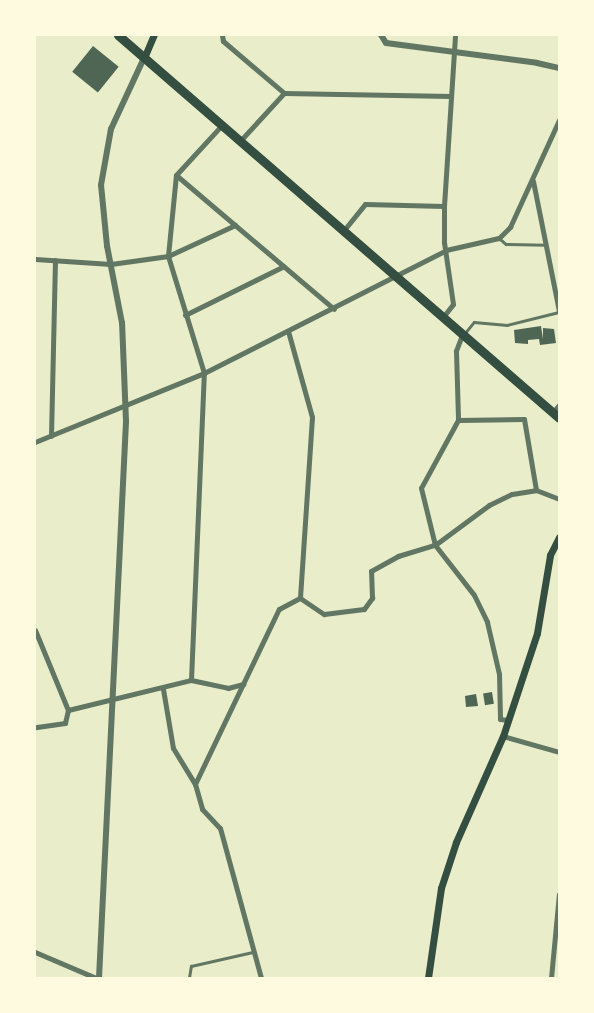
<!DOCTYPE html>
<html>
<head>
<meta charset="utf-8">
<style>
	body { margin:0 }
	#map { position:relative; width:594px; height:1013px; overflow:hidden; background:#e9edc9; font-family:Georgia,serif }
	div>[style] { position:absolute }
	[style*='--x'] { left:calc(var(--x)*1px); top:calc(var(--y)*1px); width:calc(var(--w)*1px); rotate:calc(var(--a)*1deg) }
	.building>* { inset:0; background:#4f6655; transform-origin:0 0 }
	.service>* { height:2.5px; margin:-1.25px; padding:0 1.25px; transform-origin:1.25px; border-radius:1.25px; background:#617663 }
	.minor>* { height:5px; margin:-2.5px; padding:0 2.5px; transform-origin:2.5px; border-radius:2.5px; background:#617663 }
	.tertiary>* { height:6px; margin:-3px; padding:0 3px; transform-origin:3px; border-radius:3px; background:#617663 }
	.secondary>* { height:7px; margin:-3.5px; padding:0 3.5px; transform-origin:3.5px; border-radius:3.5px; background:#344e41 }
	.trunk>* { height:9px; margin:-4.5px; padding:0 4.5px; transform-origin:4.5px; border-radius:4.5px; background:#344e41 }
	span { translate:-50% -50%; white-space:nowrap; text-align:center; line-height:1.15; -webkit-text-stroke:5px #fefae0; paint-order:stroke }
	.frame { position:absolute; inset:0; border:36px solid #fefae0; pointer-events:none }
</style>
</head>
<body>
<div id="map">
	<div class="building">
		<div style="left:93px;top:46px;width:33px;height:33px;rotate:39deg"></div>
		<div style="clip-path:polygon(541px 326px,543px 339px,543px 328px,554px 329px,556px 343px,540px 345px,539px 339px,528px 340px,528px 344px,515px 343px,514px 330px)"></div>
		<div style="left:492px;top:692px;width:12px;height:9px;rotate:81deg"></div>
		<div style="clip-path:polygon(476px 694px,478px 706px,466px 707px,465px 696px)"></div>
	</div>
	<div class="service">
		<div style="--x:499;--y:238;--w:9;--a:41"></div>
		<div style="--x:506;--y:244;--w:39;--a:1"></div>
		<div style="--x:465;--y:333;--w:14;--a:-51"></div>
		<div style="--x:474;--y:322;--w:33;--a:5"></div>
		<div style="--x:507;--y:325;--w:54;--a:-14"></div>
		<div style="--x:189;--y:978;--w:12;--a:-81"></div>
		<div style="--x:191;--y:966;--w:64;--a:-12.7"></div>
	</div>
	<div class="minor">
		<div style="--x:222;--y:35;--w:6;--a:81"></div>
		<div style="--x:223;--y:41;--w:80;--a:40.4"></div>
		<div style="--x:284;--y:93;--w:167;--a:1"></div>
		<div style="--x:240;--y:141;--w:65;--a:-47.5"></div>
		<div style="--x:176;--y:175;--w:207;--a:40.3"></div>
		<div style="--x:533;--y:181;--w:133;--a:78.7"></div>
		<div style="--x:344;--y:230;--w:33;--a:-51"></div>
		<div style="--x:365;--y:204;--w:79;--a:1.5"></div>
		<div style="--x:35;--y:259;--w:76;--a:3.8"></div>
		<div style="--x:111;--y:264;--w:58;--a:-8"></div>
		<div style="--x:168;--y:256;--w:74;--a:-24.8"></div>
		<div style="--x:185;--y:315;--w:110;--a:-26.3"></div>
		<div style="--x:443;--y:317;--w:16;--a:-52"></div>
		<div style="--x:453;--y:304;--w:63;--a:-98.3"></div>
		<div style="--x:444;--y:242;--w:36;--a:-90"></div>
		<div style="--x:444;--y:206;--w:171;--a:-86.3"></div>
		<div style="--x:288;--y:331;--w:89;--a:74.4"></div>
		<div style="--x:312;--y:417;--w:181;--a:93.8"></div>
		<div style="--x:462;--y:335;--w:17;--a:111"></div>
		<div style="--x:456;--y:351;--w:69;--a:88.3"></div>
		<div style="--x:458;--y:420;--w:77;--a:118.6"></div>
		<div style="--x:421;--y:488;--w:59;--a:76.2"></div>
		<div style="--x:435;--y:545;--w:63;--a:52"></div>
		<div style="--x:474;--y:595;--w:30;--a:64"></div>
		<div style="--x:487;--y:622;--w:53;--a:77"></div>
		<div style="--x:499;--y:674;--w:45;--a:88.7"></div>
		<div style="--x:500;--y:719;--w:8;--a:7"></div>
		<div style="--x:553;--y:412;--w:9;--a:-49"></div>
		<div style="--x:458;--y:420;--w:66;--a:-0.9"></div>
		<div style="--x:524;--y:419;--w:72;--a:80.4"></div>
		<div style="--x:51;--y:436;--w:176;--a:-88.7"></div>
		<div style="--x:35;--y:442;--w:183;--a:-22.2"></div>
		<div style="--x:204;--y:373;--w:271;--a:-26.9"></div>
		<div style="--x:446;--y:250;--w:54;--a:-12.8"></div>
		<div style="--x:499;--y:238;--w:16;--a:-45"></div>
		<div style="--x:510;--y:227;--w:118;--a:-65.4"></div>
		<div style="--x:300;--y:598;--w:29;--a:34"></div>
		<div style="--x:324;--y:614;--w:40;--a:-7.1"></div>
		<div style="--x:364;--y:609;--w:14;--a:-54"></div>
		<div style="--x:372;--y:598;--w:27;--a:-92"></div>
		<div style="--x:371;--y:571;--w:31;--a:-29"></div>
		<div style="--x:398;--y:556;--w:39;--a:-17"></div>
		<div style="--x:435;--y:545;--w:67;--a:-36.5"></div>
		<div style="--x:489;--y:505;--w:25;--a:-26"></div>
		<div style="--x:512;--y:494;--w:24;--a:-9"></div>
		<div style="--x:536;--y:490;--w:25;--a:21"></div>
		<div style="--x:35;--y:630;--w:87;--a:67.6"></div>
		<div style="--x:68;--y:710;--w:13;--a:103"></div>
		<div style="--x:65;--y:723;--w:30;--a:172"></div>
		<div style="--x:191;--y:680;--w:307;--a:-87.6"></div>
		<div style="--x:204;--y:373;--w:122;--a:-107.1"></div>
		<div style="--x:168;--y:256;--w:81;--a:-84.4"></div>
		<div style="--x:176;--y:175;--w:67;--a:-47.4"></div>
		<div style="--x:163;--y:689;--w:60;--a:80.4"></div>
		<div style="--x:173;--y:748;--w:42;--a:58.6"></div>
		<div style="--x:195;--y:784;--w:26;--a:74"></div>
		<div style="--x:202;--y:809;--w:26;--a:47"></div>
		<div style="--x:220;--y:828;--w:156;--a:74.7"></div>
		<div style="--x:68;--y:710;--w:127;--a:-13.7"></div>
		<div style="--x:191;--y:680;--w:38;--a:12"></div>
		<div style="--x:228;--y:688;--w:16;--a:-15"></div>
		<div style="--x:503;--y:736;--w:58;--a:15.9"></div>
		<div style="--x:195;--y:784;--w:194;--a:-64.4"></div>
		<div style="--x:279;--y:609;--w:24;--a:-28"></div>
		<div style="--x:35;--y:952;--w:66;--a:23.1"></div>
		<div style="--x:551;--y:978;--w:84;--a:-84.6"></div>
	</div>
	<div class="tertiary">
		<div style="--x:381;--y:35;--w:9;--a:58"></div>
		<div style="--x:386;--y:43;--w:152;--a:7.5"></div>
		<div style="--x:537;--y:63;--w:23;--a:13"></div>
		<div style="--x:99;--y:978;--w:558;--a:-87.22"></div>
		<div style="--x:126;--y:421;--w:98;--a:-92.3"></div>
		<div style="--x:122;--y:323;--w:78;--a:-101"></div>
		<div style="--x:107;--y:246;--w:61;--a:-95.6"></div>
		<div style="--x:101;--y:185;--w:57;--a:-79.9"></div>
		<div style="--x:111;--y:129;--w:78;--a:-65.1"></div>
	</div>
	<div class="secondary">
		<div style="--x:144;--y:58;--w:25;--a:-67"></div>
		<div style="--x:428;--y:978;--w:91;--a:-81.8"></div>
		<div style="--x:441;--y:888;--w:48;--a:-71.9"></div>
		<div style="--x:456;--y:842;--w:116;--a:-66.1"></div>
		<div style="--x:503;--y:736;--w:108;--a:-71.7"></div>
		<div style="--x:537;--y:633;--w:79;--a:-80.5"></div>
		<div style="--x:550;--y:555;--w:20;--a:-63"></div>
	</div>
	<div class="trunk">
		<div style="--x:118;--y:35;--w:584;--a:40.97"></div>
	</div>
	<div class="frame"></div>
</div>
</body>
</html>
